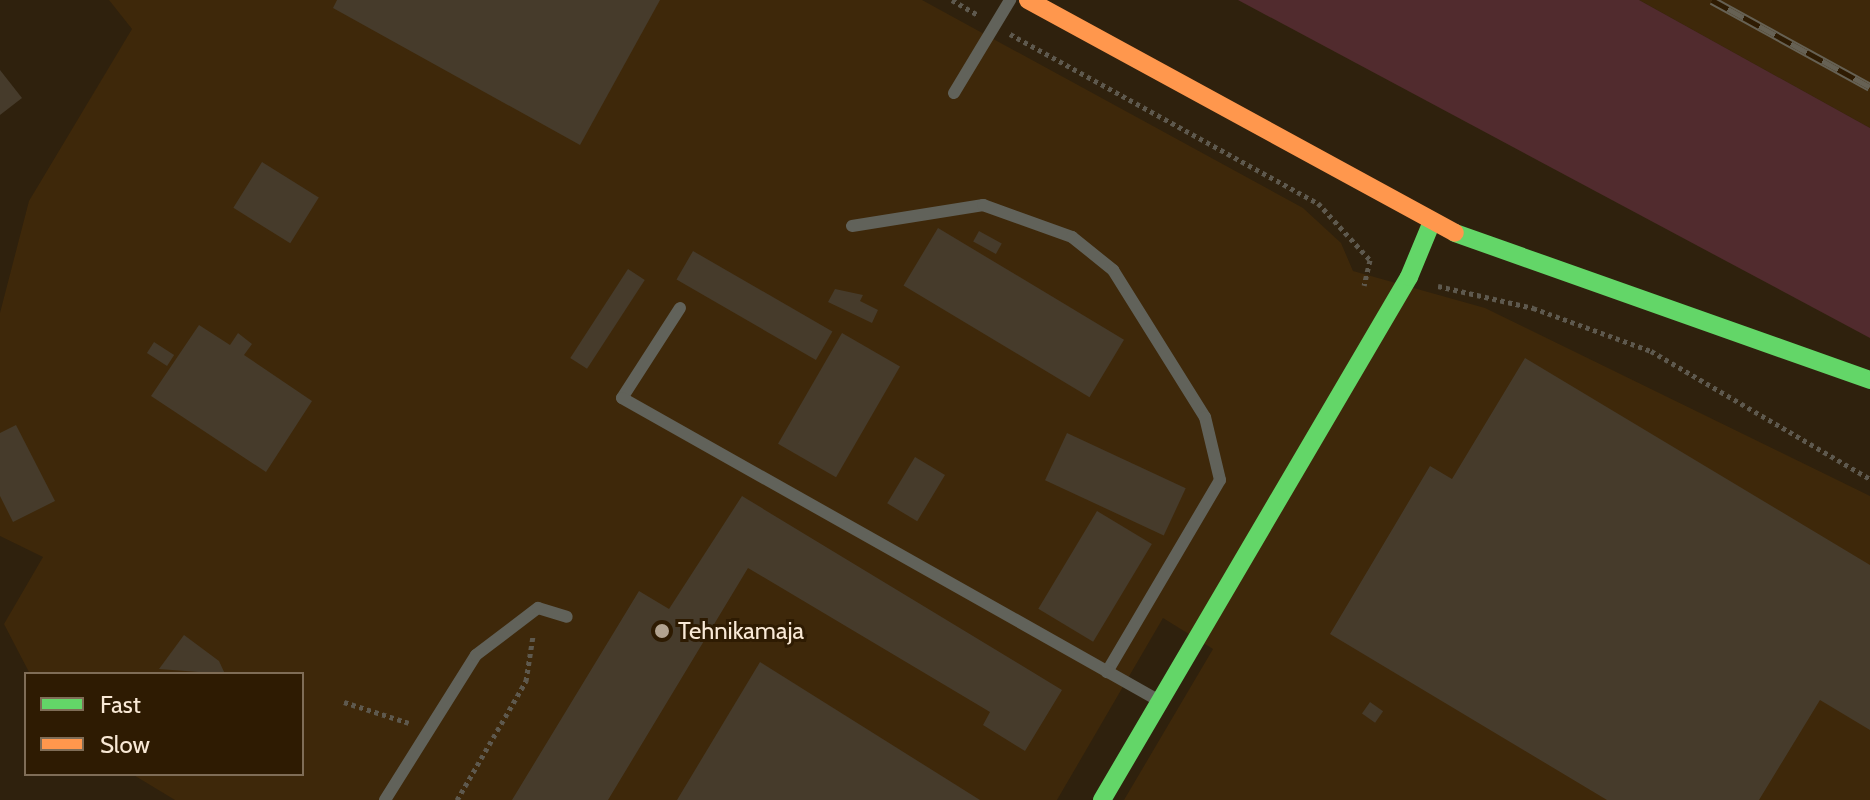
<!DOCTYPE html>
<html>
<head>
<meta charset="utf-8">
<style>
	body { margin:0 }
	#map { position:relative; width:1870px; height:800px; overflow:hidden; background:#2f210d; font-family:Cabin,sans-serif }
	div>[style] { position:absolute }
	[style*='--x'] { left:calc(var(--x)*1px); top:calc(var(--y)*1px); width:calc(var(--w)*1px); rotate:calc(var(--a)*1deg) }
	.built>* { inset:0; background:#3e280a }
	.green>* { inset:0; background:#512b2e }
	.building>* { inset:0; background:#463b2b; transform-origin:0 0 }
	.path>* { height:5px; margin-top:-2.5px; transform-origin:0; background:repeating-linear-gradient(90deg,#5e594e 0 4px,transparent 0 8px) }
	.lane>* { height:12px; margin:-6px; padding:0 6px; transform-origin:6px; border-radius:6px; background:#61625a }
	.fast>* { height:18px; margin:-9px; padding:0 9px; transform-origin:9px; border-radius:9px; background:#63d668 }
	.slow>* { height:18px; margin:-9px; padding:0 9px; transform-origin:9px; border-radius:9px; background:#ff974d }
	.rail>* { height:9px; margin-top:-4.5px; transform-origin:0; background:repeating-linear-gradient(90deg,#2e1b02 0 18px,#666154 0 36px); box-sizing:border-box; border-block:2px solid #666154 }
	.dots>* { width:22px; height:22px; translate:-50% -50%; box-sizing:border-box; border:4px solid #2e1b02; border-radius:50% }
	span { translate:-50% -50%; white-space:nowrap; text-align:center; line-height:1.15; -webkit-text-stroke:6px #2e1b02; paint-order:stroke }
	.poi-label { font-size:24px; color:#f9e9d6 }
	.left { translate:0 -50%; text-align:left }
	.legend { position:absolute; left:24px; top:672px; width:280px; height:104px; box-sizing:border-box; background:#2e1b02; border:2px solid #7f6d57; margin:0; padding:10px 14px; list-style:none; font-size:24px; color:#f9e9d6 }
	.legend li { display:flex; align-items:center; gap:16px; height:40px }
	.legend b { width:40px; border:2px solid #7f6d57 }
</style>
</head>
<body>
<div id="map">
	<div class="built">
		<div style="clip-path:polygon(109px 0,922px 0,1303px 208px,1341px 243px,1353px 271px,1485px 308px,1870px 496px,1870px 800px,1124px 800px,1213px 649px,1163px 618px,1057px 800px,175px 800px,132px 774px,302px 774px,302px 674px,30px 674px,4px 624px,43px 557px,0 536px,0 313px,29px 201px,132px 29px)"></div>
		<div style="clip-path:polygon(1639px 0,1870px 0,1870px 128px)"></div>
	</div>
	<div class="green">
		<div style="clip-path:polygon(1238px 0,1639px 0,1870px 128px,1870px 338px)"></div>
	</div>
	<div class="building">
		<div style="clip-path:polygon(337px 0,660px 0,580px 145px,333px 8px)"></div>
		<div style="clip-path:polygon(0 70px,22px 98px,0 115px)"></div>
		<div style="left:262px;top:162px;width:67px;height:54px;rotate:32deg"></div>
		<div style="left:938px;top:228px;width:217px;height:67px;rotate:31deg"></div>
		<div style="left:979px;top:231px;width:26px;height:12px;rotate:29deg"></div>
		<div style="left:693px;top:251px;width:161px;height:33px;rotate:30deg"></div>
		<div style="left:628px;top:269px;width:20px;height:106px;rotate:33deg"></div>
		<div style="clip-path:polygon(835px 289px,863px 295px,860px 301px,878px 310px,872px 323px,828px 302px)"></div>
		<div style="clip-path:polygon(199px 325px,230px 345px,238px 333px,252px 344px,244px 355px,312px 401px,266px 472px,151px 396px)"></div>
		<div style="left:842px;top:333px;width:67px;height:128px;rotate:30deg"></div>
		<div style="left:154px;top:342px;width:24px;height:13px;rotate:33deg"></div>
		<div style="clip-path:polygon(1525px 358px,1870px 565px,1870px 730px,1820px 700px,1759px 800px,1607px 800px,1330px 634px,1430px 466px,1452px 479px)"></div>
		<div style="clip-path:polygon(16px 425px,55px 501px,13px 522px,0 496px,0 433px)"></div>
		<div style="left:1067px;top:433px;width:131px;height:52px;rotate:25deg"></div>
		<div style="left:915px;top:457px;width:35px;height:54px;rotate:31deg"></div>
		<div style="clip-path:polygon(742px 496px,1062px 690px,1025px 751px,983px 725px,990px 712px,748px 568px,608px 800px,512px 800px,639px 591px,669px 609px)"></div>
		<div style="left:1097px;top:511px;width:64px;height:114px;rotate:31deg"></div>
		<div style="clip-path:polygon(184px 635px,219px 661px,225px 674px,159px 669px)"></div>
		<div style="clip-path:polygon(760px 662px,980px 800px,677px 800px)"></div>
		<div style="left:1370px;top:702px;width:16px;height:14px;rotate:35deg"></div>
	</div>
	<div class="path">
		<div style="--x:952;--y:0;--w:30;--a:30"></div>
		<div style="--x:1010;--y:34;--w:351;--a:28.8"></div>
		<div style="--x:1318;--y:203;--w:77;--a:47.6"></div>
		<div style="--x:1370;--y:260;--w:26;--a:103"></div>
		<div style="--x:1438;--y:286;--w:98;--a:13"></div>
		<div style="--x:1533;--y:308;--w:126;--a:20"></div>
		<div style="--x:1651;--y:351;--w:254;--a:30.3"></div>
		<div style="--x:344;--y:702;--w:68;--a:17.9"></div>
		<div style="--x:457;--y:800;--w:138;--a:-59.9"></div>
		<div style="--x:526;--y:681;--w:46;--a:-81.2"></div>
	</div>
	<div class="lane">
		<div style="--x:954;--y:93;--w:109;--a:-58.9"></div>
		<div style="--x:852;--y:226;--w:133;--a:-9.1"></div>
		<div style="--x:983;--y:205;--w:95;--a:19.8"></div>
		<div style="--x:1072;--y:237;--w:53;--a:38.8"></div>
		<div style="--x:1113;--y:270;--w:173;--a:58"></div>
		<div style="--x:1205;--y:417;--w:65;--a:76.6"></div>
		<div style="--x:1220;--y:480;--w:223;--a:120.5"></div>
		<div style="--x:680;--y:308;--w:107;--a:122.8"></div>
		<div style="--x:622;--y:398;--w:615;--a:29.4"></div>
		<div style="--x:385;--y:800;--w:171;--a:-57.9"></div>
		<div style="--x:476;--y:655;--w:78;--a:-37.2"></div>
		<div style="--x:538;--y:608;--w:30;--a:17"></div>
	</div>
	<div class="fast">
		<div style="--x:1455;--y:233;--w:440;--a:19.5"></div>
		<div style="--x:1102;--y:800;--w:606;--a:-59.59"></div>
		<div style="--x:1409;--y:277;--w:57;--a:-67.5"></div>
	</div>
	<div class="slow">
		<div style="--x:1028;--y:0;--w:486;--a:28.6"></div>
	</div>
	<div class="rail">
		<div style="--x:1712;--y:0;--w:180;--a:28.8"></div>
	</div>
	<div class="dots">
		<div style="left:662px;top:631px;background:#b2a390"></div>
	</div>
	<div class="poi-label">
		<span class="left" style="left:678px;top:631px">Tehnikamaja</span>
	</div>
	<ul class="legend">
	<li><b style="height:10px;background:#63d668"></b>Fast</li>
	<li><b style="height:10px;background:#ff974d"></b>Slow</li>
	</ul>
</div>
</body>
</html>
